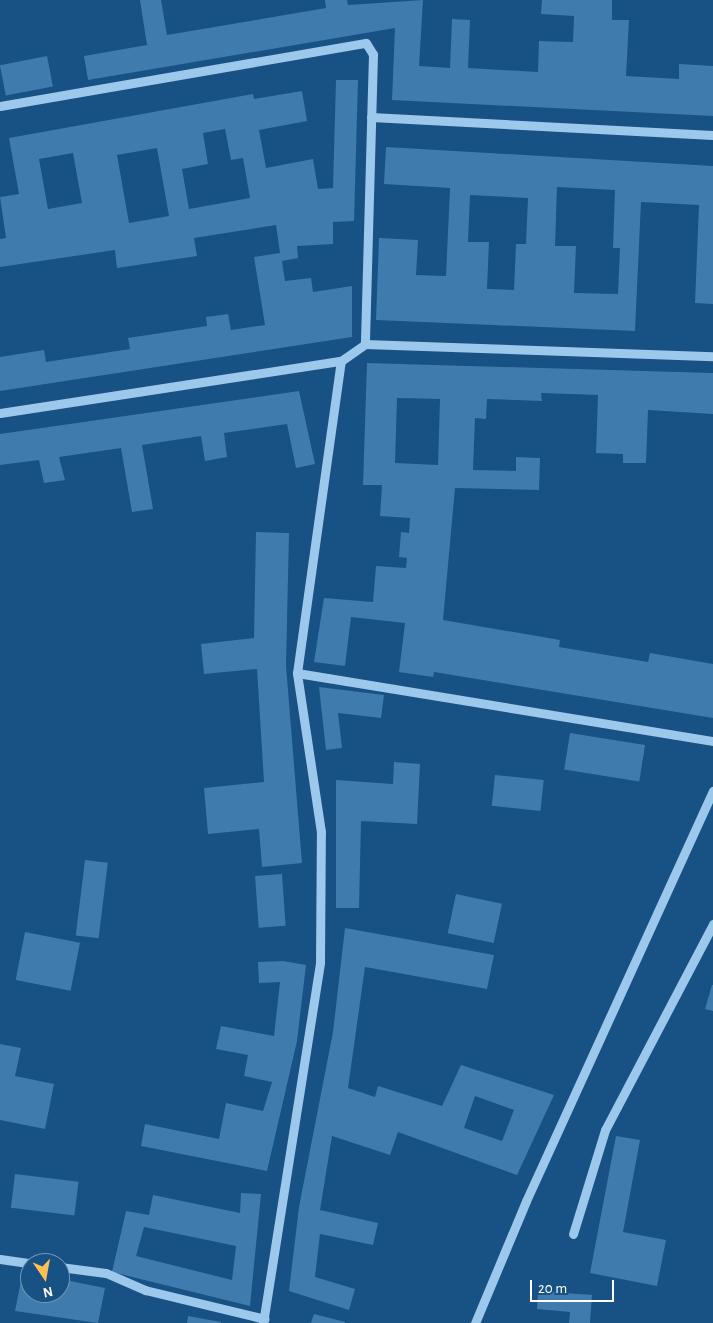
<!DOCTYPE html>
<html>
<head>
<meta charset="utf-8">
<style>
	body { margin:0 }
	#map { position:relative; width:713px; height:1323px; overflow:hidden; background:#185184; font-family:"Alegreya Sans",sans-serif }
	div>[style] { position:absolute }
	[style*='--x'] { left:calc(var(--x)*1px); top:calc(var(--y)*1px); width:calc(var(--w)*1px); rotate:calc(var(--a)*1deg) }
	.building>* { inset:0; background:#407bad; transform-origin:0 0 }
	.minor>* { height:9px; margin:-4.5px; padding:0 4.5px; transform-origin:4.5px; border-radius:4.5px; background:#9cc8ec }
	span { translate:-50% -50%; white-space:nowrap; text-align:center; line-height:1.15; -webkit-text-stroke:4.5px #185184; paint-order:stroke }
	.north { position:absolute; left:20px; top:1253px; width:50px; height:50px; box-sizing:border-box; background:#185184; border:1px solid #7497b5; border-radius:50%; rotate:168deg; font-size:14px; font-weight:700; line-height:20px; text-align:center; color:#fff }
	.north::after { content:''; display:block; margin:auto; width:18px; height:22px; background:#ffbf57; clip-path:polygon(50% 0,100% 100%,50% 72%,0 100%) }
	.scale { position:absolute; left:530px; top:1280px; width:84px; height:22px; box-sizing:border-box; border:2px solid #fff; border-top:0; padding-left:6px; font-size:15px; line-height:18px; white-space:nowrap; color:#fff; -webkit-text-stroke:4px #185184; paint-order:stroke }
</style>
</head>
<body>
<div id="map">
	<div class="building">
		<div style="clip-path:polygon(140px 0,161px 0,167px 35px,326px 8px,325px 0,347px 0,348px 5px,423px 0,419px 66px,450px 68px,452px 19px,470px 20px,468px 68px,538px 72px,539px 41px,573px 42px,574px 16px,541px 14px,542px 0,612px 0,612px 20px,629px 20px,626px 76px,679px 79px,679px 64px,713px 66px,713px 116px,392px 100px,395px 28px,88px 80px,84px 56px,147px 45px)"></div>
		<div style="left:47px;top:56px;width:31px;height:48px;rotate:79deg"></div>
		<div style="clip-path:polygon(evenodd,336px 80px,358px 80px,354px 221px,333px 222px,333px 244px,297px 246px,298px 258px,282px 261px,285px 281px,311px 278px,313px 292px,352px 286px,352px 337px,0 391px,0 357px,44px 350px,46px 362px,130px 349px,128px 338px,207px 326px,206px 317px,228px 314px,231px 330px,265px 325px,254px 257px,280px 253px,276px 225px,194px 238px,197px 256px,117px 268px,115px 250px,0 267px,0 239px,6px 238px,0 197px,19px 194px,9px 138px,253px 94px,254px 99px,302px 91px,307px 121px,259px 130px,266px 168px,313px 159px,318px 189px,333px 188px,336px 80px,225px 129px,231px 160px,243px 158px,250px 198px,189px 209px,182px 169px,208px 164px,203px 133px,225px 129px,336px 80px,157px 148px,169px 216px,129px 223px,117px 155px,157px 148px,336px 80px,73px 153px,82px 203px,48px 209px,39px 159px,73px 153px)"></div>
		<div style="clip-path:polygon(evenodd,386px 147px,713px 166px,713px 304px,695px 303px,699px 205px,641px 202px,635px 331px,376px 320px,379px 238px,418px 240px,416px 275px,446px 276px,450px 188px,384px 184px,386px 147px,557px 187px,615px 190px,613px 248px,620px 248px,618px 294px,574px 293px,576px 246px,555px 246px,557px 187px,386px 147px,470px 195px,528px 198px,526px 244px,516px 244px,514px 290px,487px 289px,489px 242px,468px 242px,470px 195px)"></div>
		<div style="clip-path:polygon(evenodd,367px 363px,713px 373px,713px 414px,648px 410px,646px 463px,623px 463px,623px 454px,596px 453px,598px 395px,541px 393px,542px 401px,487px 399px,486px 419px,475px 418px,473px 470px,516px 471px,516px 457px,540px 458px,539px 490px,455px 488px,443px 620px,560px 640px,559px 647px,648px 662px,650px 653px,713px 664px,713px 718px,434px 672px,433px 677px,399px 672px,405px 623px,351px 617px,345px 666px,314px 662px,324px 598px,373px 602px,376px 566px,406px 568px,407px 558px,399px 557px,401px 532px,409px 533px,410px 518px,380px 516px,382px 485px,363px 485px,367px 363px,397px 398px,440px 399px,438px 465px,395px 463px,397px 398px)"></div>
		<div style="clip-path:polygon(299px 391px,315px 464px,296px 468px,287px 424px,224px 433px,227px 457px,205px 461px,201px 436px,142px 445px,153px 509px,132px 512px,121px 448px,59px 457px,65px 480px,44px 483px,39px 460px,0 465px,0 434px)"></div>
		<div style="clip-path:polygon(256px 532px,289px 533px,286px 666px,302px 863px,262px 867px,259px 829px,208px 834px,204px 788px,264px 782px,257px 669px,204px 674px,201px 644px,254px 638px)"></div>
		<div style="clip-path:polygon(319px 687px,384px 695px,381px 718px,338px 713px,342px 748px,326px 750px)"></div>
		<div style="left:570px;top:733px;width:76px;height:37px;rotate:9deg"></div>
		<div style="clip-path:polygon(394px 762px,420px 764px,417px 824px,361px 821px,359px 908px,336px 908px,336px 780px,393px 784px)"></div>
		<div style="left:495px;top:775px;width:49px;height:31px;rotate:6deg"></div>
		<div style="left:85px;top:860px;width:23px;height:76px;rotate:7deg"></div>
		<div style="left:282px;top:874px;width:52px;height:27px;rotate:86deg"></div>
		<div style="left:456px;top:894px;width:47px;height:40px;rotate:12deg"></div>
		<div style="clip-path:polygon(evenodd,345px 928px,494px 955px,487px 989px,365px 967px,348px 1088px,375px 1097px,378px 1086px,442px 1106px,461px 1065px,554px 1095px,517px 1175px,398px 1132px,390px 1155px,332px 1136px,320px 1210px,378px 1223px,373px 1245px,320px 1234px,315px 1277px,355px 1289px,349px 1310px,289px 1291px,299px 1207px,333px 1032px,345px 928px,475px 1096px,514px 1110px,502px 1141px,464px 1128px,475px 1096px)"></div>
		<div style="left:25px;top:932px;width:56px;height:49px;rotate:11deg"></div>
		<div style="clip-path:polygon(283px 961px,306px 965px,297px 1041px,267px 1171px,141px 1146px,145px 1124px,219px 1139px,226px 1103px,263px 1111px,272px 1082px,244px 1076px,248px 1055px,216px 1049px,221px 1026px,274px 1036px,280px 982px,259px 983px,258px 962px)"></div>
		<div style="clip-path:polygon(712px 985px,713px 985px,713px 1011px,705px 1009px)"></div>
		<div style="clip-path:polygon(0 1044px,21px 1048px,15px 1076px,54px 1084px,45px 1129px,0 1120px)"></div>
		<div style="clip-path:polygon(616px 1136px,640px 1140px,623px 1232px,666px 1240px,657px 1286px,590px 1273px)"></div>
		<div style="left:15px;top:1174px;width:64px;height:34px;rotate:7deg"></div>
		<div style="clip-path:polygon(evenodd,241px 1193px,261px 1194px,250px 1306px,112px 1272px,126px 1211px,149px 1215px,153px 1195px,240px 1213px,241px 1193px,144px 1227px,236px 1246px,232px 1280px,136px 1256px,144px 1227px)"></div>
		<div style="clip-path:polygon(23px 1271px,30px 1273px,30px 1293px,60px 1293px,60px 1279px,105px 1288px,98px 1323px,15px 1311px)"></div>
		<div style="clip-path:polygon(538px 1291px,592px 1295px,590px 1323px,569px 1323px,570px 1312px,537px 1309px)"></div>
		<div style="clip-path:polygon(314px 1314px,345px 1322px,345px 1323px,311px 1323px)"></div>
		<div style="clip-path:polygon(188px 1316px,221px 1322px,221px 1323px,187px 1323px)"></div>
	</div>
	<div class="minor">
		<div style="--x:0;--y:106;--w:371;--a:-9.8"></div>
		<div style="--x:366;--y:43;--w:13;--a:58"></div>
		<div style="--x:373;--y:54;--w:290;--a:91.6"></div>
		<div style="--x:371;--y:117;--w:342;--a:3"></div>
		<div style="--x:0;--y:413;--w:345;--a:-8.7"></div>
		<div style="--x:341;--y:361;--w:29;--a:-35"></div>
		<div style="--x:365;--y:344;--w:348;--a:2"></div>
		<div style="--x:297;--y:673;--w:422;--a:9.3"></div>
		<div style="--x:573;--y:1234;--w:109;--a:-72.9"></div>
		<div style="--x:605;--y:1130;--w:233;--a:-62.3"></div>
		<div style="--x:0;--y:1259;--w:30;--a:8"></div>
		<div style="--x:60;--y:1267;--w:46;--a:7.4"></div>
		<div style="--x:106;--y:1273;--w:43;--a:23.6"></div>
		<div style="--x:145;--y:1290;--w:123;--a:13.6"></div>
		<div style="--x:263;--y:1323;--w:365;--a:-81"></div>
		<div style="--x:320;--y:962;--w:130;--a:-89.6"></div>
		<div style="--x:321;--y:832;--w:161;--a:-98.6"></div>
		<div style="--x:297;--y:673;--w:315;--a:-82"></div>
		<div style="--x:475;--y:1323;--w:132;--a:-67.3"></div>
		<div style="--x:526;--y:1201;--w:451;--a:-65.5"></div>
	</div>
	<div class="north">N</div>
	<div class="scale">20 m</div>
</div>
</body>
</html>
